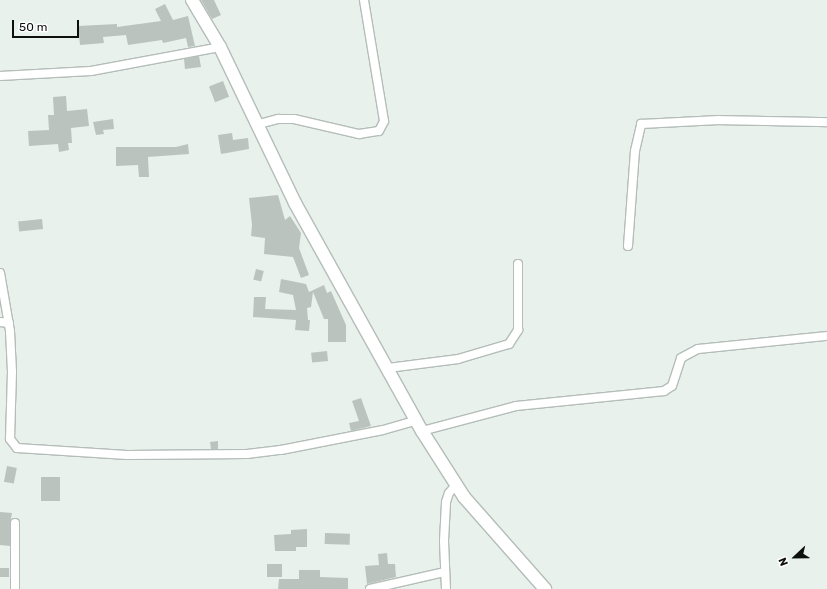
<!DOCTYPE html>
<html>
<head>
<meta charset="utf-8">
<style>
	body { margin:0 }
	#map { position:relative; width:827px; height:589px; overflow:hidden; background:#e8f1ec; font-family:Rubik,sans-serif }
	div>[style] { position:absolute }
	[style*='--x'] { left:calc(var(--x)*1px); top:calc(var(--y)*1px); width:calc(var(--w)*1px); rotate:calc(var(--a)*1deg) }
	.building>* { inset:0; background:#bbc3bf; transform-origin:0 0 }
	.roads { filter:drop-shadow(1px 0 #b5bdb9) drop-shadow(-1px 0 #b5bdb9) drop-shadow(0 1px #b5bdb9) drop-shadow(0 -1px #b5bdb9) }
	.minor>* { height:8px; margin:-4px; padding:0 4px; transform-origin:4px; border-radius:4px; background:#fff }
	.secondary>* { height:12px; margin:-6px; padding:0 6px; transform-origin:6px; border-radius:6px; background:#fff }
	span { translate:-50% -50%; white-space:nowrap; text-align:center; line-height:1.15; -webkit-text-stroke:3px #fff; paint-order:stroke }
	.north { position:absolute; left:775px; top:537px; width:40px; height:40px; -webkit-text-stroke:3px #fff; paint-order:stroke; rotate:248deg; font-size:11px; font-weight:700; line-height:16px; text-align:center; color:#0e100f }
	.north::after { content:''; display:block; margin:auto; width:14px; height:18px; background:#0e100f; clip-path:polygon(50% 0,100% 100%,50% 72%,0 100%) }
	.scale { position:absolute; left:12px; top:20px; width:67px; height:18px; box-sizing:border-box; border:2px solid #0e100f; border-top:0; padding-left:5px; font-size:12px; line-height:14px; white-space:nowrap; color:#0e100f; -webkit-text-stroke:3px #fff; paint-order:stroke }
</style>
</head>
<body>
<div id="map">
	<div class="building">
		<div style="clip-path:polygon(201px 0,214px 0,221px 15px,212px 19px)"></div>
		<div style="clip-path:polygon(165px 4px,173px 20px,188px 16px,195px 46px,188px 47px,186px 38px,163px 43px,162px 40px,128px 45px,126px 35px,103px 37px,104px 43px,80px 45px,78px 26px,117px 24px,117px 27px,161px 21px,155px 9px)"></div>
		<div style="clip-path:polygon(199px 56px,201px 67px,185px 69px,184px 59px)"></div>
		<div style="left:223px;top:81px;width:17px;height:15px;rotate:69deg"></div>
		<div style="clip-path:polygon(66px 96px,67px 111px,87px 109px,89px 126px,71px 128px,72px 143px,68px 143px,69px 150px,59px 152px,58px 144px,29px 146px,28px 131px,49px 130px,48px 115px,54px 115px,53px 97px)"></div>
		<div style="clip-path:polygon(113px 119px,114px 129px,103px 130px,104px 134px,96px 135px,93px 122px)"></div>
		<div style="clip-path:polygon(232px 133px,233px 140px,248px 138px,249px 149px,221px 154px,218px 135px)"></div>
		<div style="clip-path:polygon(188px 144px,189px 154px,148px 157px,149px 177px,139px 177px,138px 165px,116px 166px,116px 147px,176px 147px)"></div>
		<div style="clip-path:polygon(278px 195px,285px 220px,290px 216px,301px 233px,299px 248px,309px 275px,301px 278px,293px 257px,264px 254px,265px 238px,251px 236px,252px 225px,249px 198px)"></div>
		<div style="left:42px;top:219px;width:10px;height:24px;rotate:84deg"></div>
		<div style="left:256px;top:269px;width:8px;height:11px;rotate:14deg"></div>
		<div style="clip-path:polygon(281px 279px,306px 284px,309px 292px,324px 285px,327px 293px,331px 291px,346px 325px,346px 342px,328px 342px,328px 319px,324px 319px,313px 292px,311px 307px,307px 308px,308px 320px,310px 320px,309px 331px,295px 330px,296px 320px,253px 317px,254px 297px,266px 297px,265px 309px,296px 310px,293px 295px,279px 292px)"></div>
		<div style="left:327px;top:351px;width:10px;height:16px;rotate:84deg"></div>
		<div style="clip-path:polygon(361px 398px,371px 426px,351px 431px,349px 423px,359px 421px,352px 401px)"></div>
		<div style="clip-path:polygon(218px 441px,218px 449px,211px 449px,210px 442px)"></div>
		<div style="left:7px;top:466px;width:10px;height:16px;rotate:11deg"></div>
		<div style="left:41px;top:477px;width:19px;height:24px"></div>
		<div style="clip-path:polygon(0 512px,12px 513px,10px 523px,10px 546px,0 545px)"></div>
		<div style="clip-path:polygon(307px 529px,307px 547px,296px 547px,296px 551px,275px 551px,274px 535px,291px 534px,291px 530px)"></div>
		<div style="left:325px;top:533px;width:25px;height:11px;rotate:2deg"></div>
		<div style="clip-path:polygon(387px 553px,388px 564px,395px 564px,396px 577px,367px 584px,365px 566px,379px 565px,378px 554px)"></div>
		<div style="left:282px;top:564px;width:13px;height:15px;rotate:90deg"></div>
		<div style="left:0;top:568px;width:9px;height:9px"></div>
		<div style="clip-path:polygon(299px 570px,320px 570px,320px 577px,348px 578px,348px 589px,278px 589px,279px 579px,299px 579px)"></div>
	</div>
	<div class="roads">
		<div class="minor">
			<div style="--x:0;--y:76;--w:91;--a:-3.1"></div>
			<div style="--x:91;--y:71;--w:131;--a:-10.5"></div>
			<div style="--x:259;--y:124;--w:20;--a:-15"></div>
			<div style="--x:278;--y:119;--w:16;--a:0"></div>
			<div style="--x:294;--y:119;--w:67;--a:13"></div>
			<div style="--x:359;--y:134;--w:20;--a:-9"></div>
			<div style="--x:379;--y:131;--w:11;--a:-63"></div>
			<div style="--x:384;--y:121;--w:123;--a:-99.4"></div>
			<div style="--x:628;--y:246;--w:95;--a:-85.8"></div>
			<div style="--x:635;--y:151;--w:28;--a:-77"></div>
			<div style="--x:641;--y:124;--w:78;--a:-2.9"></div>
			<div style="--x:719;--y:120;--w:108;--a:1.1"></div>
			<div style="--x:0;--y:273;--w:59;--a:80.2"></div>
			<div style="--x:10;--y:331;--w:41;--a:87.2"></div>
			<div style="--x:12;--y:372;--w:67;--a:91.7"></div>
			<div style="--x:10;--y:439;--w:11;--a:52"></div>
			<div style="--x:17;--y:448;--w:110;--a:3.6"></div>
			<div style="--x:127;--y:455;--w:120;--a:-0.5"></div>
			<div style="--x:247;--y:454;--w:34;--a:-7"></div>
			<div style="--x:281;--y:450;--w:104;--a:-11.1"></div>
			<div style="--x:383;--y:430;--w:35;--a:-16"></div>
			<div style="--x:0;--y:322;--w:9;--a:6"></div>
			<div style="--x:388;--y:368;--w:71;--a:-7.3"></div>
			<div style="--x:458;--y:359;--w:53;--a:-16.4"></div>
			<div style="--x:509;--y:344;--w:17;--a:-57"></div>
			<div style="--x:518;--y:330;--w:66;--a:-90"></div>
			<div style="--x:422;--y:431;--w:97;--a:-14.9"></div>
			<div style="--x:516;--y:406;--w:149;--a:-5.8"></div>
			<div style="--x:664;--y:391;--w:9;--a:-32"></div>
			<div style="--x:672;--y:386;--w:29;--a:-72"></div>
			<div style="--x:681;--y:358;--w:19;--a:-28"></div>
			<div style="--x:698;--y:349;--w:130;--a:-5.8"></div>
			<div style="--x:15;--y:523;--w:66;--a:90"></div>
			<div style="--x:370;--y:589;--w:77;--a:-12.8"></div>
			<div style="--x:446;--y:589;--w:48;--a:-92.4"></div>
			<div style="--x:444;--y:541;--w:39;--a:-87"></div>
			<div style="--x:446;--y:502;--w:9;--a:-72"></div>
			<div style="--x:449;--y:493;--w:11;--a:-49"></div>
		</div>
		<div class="secondary">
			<div style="--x:192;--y:0;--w:55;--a:59.2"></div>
			<div style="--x:220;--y:47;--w:173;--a:64.3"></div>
			<div style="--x:295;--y:203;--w:261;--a:60.9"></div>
			<div style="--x:422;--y:431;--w:78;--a:57.5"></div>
			<div style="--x:464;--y:497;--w:123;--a:48.6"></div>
		</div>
	</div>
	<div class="north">N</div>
	<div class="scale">50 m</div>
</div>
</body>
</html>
